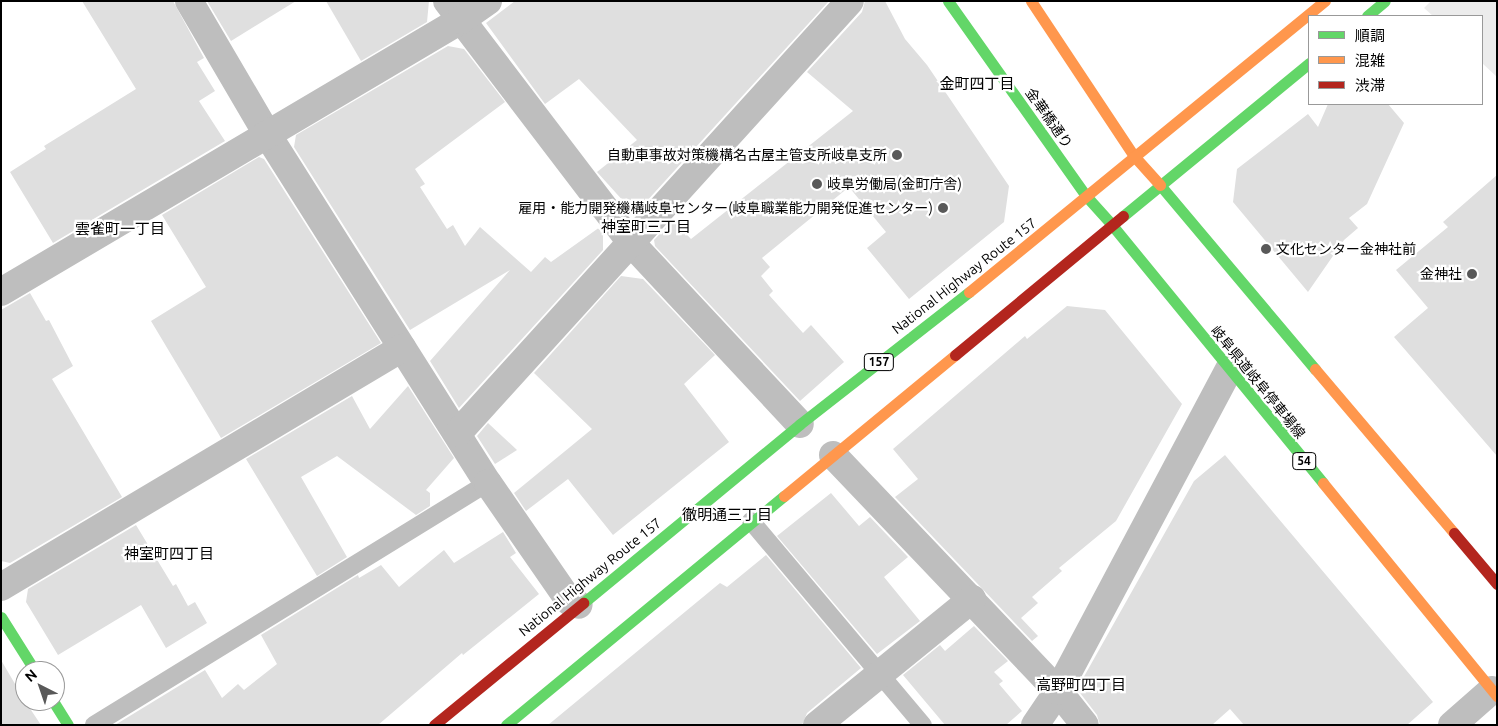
<!DOCTYPE html>
<html>
<head>
<meta charset="utf-8">
<style>
	body { margin:0 }
	#map { position:relative; width:1498px; height:726px; overflow:hidden; background:#fff; font-family:Ubuntu,"Noto Sans JP",sans-serif }
	div>[style] { position:absolute }
	[style*='--x'] { left:calc(var(--x)*1px); top:calc(var(--y)*1px); width:calc(var(--w)*1px); rotate:calc(var(--a)*1deg) }
	.green>* { inset:0; background:#ececec }
	.building>* { inset:0; background:#dfdfdf }
	.lane>* { height:18px; margin:-9px; padding:0 9px; transform-origin:9px; border-radius:9px; background:#bebebe }
	.street>* { height:28px; margin:-14px; padding:0 14px; transform-origin:14px; border-radius:14px; background:#bebebe }
	.fast>* { height:11px; margin:-5.5px; padding:0 5.5px; transform-origin:5.5px; border-radius:5.5px; background:#63d668 }
	.slow>* { height:11px; margin:-5.5px; padding:0 5.5px; transform-origin:5.5px; border-radius:5.5px; background:#ff974d }
	.jam>* { height:11px; margin:-5.5px; padding:0 5.5px; transform-origin:5.5px; border-radius:5.5px; background:#b3261e }
	.dots>* { width:14px; height:14px; translate:-50% -50%; box-sizing:border-box; border:2px solid #fff; border-radius:50% }
	span { translate:-50% -50%; white-space:nowrap; text-align:center; line-height:1.15; -webkit-text-stroke:4.5px #fff; paint-order:stroke }
	.shield-label span { padding:1px 4px; background:#fff; border:1px solid; border-radius:4px; -webkit-text-stroke-width:0 }
	.shield-label { font-size:12px; color:#000; font-weight:700 }
	.street-label { font-size:14px; color:#000 }
	.poi-label { font-size:14px; color:#000 }
	.right { translate:-100% -50%; text-align:right }
	.left { translate:0 -50%; text-align:left }
	.neighbourhood-label { font-size:15px; color:#000 }
	.frame { position:absolute; inset:0; border:2px solid #000; pointer-events:none }
	.legend { position:absolute; left:1308px; top:15px; width:175px; height:90px; box-sizing:border-box; background:#fff; border:1px solid #999; margin:0; padding:6px 9px; list-style:none; font-size:15px; color:#000 }
	.legend li { display:flex; align-items:center; gap:10px; height:25px }
	.legend b { width:25px; border:1px solid #999 }
	.north { position:absolute; left:15px; top:661px; width:50px; height:50px; box-sizing:border-box; background:#fff; border:1px solid #999; border-radius:50%; rotate:319deg; font-size:14px; font-weight:700; line-height:20px; text-align:center; color:#000 }
	.north::after { content:''; display:block; margin:auto; width:18px; height:22px; background:#595959; clip-path:polygon(50% 0,100% 100%,50% 72%,0 100%) }
</style>
</head>
<body>
<div id="map">
	<div class="green">
		<div style="clip-path:polygon(1431px 1px,1497px 1px,1497px 77px,1482px 63px,1482px 16px,1433px 16px,1424px 8px)"></div>
	</div>
	<div class="building">
		<div style="clip-path:polygon(82px 1px,173px 1px,204px 58px,197px 62px,215px 91px,199px 101px,225px 141px,53px 243px,10px 172px,46px 149px,44px 146px,136px 89px)"></div>
		<div style="clip-path:polygon(207px 1px,296px 1px,231px 41px)"></div>
		<div style="clip-path:polygon(326px 1px,429px 1px,427px 22px,361px 61px)"></div>
		<div style="clip-path:polygon(515px 1px,829px 1px,635px 214px,597px 172px,637px 140px,579px 79px,545px 104px,486px 23px)"></div>
		<div style="clip-path:polygon(865px 1px,885px 1px,905px 39px,927px 65px,1009px 186px,1004px 222px,909px 299px,867px 248px,886px 232px,849px 187px,762px 258px,770px 267px,761px 276px,773px 291px,769px 295px,803px 333px,811px 325px,844px 362px,800px 401px,655px 246px,654px 240px,673px 220px,691px 239px,853px 111px,807px 72px,862px 12px)"></div>
		<div style="clip-path:polygon(448px 46px,464px 49px,505px 102px,415px 169px,425px 184px,420px 187px,447px 229px,453px 225px,465px 246px,480px 227px,531px 272px,545px 257px,551px 262px,600px 227px,603px 232px,603px 250px,459px 408px,430px 361px,510px 270px,410px 330px,294px 147px,296px 135px)"></div>
		<div style="clip-path:polygon(1328px 104px,1388px 104px,1404px 123px,1367px 204px,1349px 218px,1358px 228px,1344px 240px,1308px 292px,1233px 202px,1237px 169px,1308px 114px,1318px 127px)"></div>
		<div style="clip-path:polygon(259px 157px,264px 159px,381px 343px,221px 438px,151px 321px,206px 287px,162px 215px)"></div>
		<div style="clip-path:polygon(1497px 175px,1497px 456px,1394px 337px,1428px 308px,1396px 270px,1448px 227px,1443px 222px)"></div>
		<div style="clip-path:polygon(621px 276px,643px 279px,715px 355px,684px 384px,729px 442px,613px 535px,568px 479px,526px 511px,514px 493px,592px 429px,534px 373px)"></div>
		<div style="clip-path:polygon(30px 293px,46px 321px,49px 320px,73px 366px,52px 379px,122px 497px,10px 563px,1px 561px,1px 310px)"></div>
		<div style="clip-path:polygon(1067px 306px,1105px 310px,1182px 404px,1116px 521px,1059px 568px,1062px 571px,1032px 597px,1038px 603px,1021px 618px,1038px 636px,1032px 641px,895px 497px,918px 479px,893px 449px,1025px 336px,1027px 339px)"></div>
		<div style="clip-path:polygon(408px 386px,454px 458px,426px 490px,430px 493px,430px 506px,416px 515px,337px 456px,301px 477px,347px 557px,317px 576px,246px 459px,352px 396px,370px 429px)"></div>
		<div style="clip-path:polygon(488px 423px,517px 450px,495px 464px,477px 436px)"></div>
		<div style="clip-path:polygon(1225px 455px,1433px 702px,1407px 725px,1244px 725px,1230px 709px,1212px 725px,1100px 725px,1097px 715px,1077px 689px,1194px 481px)"></div>
		<div style="clip-path:polygon(831px 493px,859px 526px,870px 517px,908px 557px,884px 577px,920px 621px,877px 654px,777px 536px)"></div>
		<div style="clip-path:polygon(136px 525px,173px 586px,176px 584px,188px 606px,195px 602px,207px 623px,166px 648px,141px 605px,58px 655px,26px 602px,28px 589px)"></div>
		<div style="clip-path:polygon(503px 532px,516px 553px,510px 557px,539px 594px,463px 655px,462px 653px,378px 725px,115px 725px,205px 670px,222px 698px,238px 684px,244px 690px,277px 664px,261px 635px,358px 575px,359px 578px,381px 565px,399px 587px,444px 550px,454px 563px)"></div>
		<div style="clip-path:polygon(766px 555px,861px 668px,807px 713px,802px 725px,548px 725px,720px 583px,727px 587px)"></div>
		<div style="clip-path:polygon(974px 626px,1008px 661px,994px 672px,1003px 681px,999px 684px,1022px 711px,1006px 725px,945px 725px,903px 675px,940px 645px,945px 651px)"></div>
		<div style="clip-path:polygon(1px 660px,25px 701px,41px 725px,1px 725px)"></div>
	</div>
	<div class="lane">
		<div style="--x:751;--y:521;--w:267;--a:49.9"></div>
		<div style="--x:94;--y:725;--w:462;--a:-31.6"></div>
	</div>
	<div class="street">
		<div style="--x:189;--y:1;--w:154;--a:59.6"></div>
		<div style="--x:267;--y:134;--w:413;--a:57.7"></div>
		<div style="--x:488;--y:483;--w:145;--a:55.4"></div>
		<div style="--x:570;--y:602;--w:9;--a:18"></div>
		<div style="--x:447;--y:1;--w:305;--a:52.7"></div>
		<div style="--x:632;--y:244;--w:246;--a:47"></div>
		<div style="--x:1;--y:292;--w:534;--a:-30.6"></div>
		<div style="--x:461;--y:20;--w:33;--a:-35"></div>
		<div style="--x:458;--y:433;--w:583;--a:-47.78"></div>
		<div style="--x:833;--y:455;--w:326;--a:46.4"></div>
		<div style="--x:1058;--y:691;--w:43;--a:51.5"></div>
		<div style="--x:1;--y:587;--w:467;--a:-30.8"></div>
		<div style="--x:817;--y:725;--w:200;--a:-39.1"></div>
		<div style="--x:1035;--y:725;--w:41;--a:-55.9"></div>
		<div style="--x:1058;--y:691;--w:364;--a:-62"></div>
		<div style="--x:1452;--y:725;--w:53;--a:-41.2"></div>
	</div>
	<div class="fast">
		<div style="--x:948;--y:1;--w:240;--a:54.7"></div>
		<div style="--x:1087;--y:197;--w:38;--a:48"></div>
		<div style="--x:1367;--y:16;--w:23;--a:-40"></div>
		<div style="--x:1160;--y:185;--w:241;--a:49.9"></div>
		<div style="--x:1123;--y:216;--w:241;--a:-39.4"></div>
		<div style="--x:1112;--y:225;--w:333;--a:50.7"></div>
		<div style="--x:583;--y:603;--w:281;--a:-39.5"></div>
		<div style="--x:800;--y:424;--w:214;--a:-38"></div>
		<div style="--x:1;--y:617;--w:64;--a:57.8"></div>
		<div style="--x:53;--y:701;--w:28;--a:58"></div>
		<div style="--x:506;--y:725;--w:360;--a:-39.5"></div>
	</div>
	<div class="slow">
		<div style="--x:1031;--y:1;--w:186;--a:56.4"></div>
		<div style="--x:1134;--y:156;--w:39;--a:48"></div>
		<div style="--x:969;--y:292;--w:460;--a:-39.3"></div>
		<div style="--x:1315;--y:369;--w:215;--a:49.7"></div>
		<div style="--x:1323;--y:483;--w:275;--a:50.8"></div>
		<div style="--x:784;--y:496;--w:222;--a:-39.5"></div>
	</div>
	<div class="jam">
		<div style="--x:955;--y:355;--w:218;--a:-39.6"></div>
		<div style="--x:1454;--y:533;--w:67;--a:49.9"></div>
		<div style="--x:434;--y:725;--w:193;--a:-39.3"></div>
	</div>
	<div class="dots">
		<div style="left:897px;top:155px;background:#595959"></div>
		<div style="left:817px;top:184px;background:#595959"></div>
		<div style="left:943px;top:208px;background:#595959"></div>
		<div style="left:1266px;top:249px;background:#595959"></div>
		<div style="left:1472px;top:274px;background:#595959"></div>
	</div>
	<div class="shield-label">
		<span style="left:879px;top:362px">157</span>
		<span style="left:1304px;top:461px">54</span>
	</div>
	<div class="street-label">
		<span style="left:1049px;top:118px;rotate:55deg">金華橋通り</span>
		<span style="left:964px;top:276px;rotate:-38deg">National Highway Route 157</span>
		<span style="left:1258px;top:382px;rotate:51deg">岐阜県道岐阜停車場線</span>
		<span style="left:590px;top:577px;rotate:-39deg">National Highway Route 157</span>
	</div>
	<div class="poi-label">
		<span class="right" style="left:887px;top:155px">自動車事故対策機構名古屋主管支所岐阜支所</span>
		<span class="left" style="left:827px;top:184px">岐阜労働局(金町庁舎)</span>
		<span class="right" style="left:933px;top:208px">雇用・能力開発機構岐阜センター(岐阜職業能力開発促進センター)</span>
		<span class="left" style="left:1276px;top:249px">文化センター金神社前</span>
		<span class="right" style="left:1462px;top:274px">金神社</span>
	</div>
	<div class="neighbourhood-label">
		<span style="left:977px;top:84px">金町四丁目</span>
		<span style="left:646px;top:227px">神室町三丁目</span>
		<span style="left:120px;top:229px">雲雀町一丁目</span>
		<span style="left:727px;top:515px">徹明通三丁目</span>
		<span style="left:169px;top:554px">神室町四丁目</span>
		<span style="left:1081px;top:685px">高野町四丁目</span>
	</div>
	<div class="frame"></div>
	<ul class="legend">
	<li><b style="height:6px;background:#63d668"></b>順調</li>
	<li><b style="height:6px;background:#ff974d"></b>混雑</li>
	<li><b style="height:6px;background:#b3261e"></b>渋滞</li>
	</ul>
	<div class="north">N</div>
</div>
</body>
</html>
